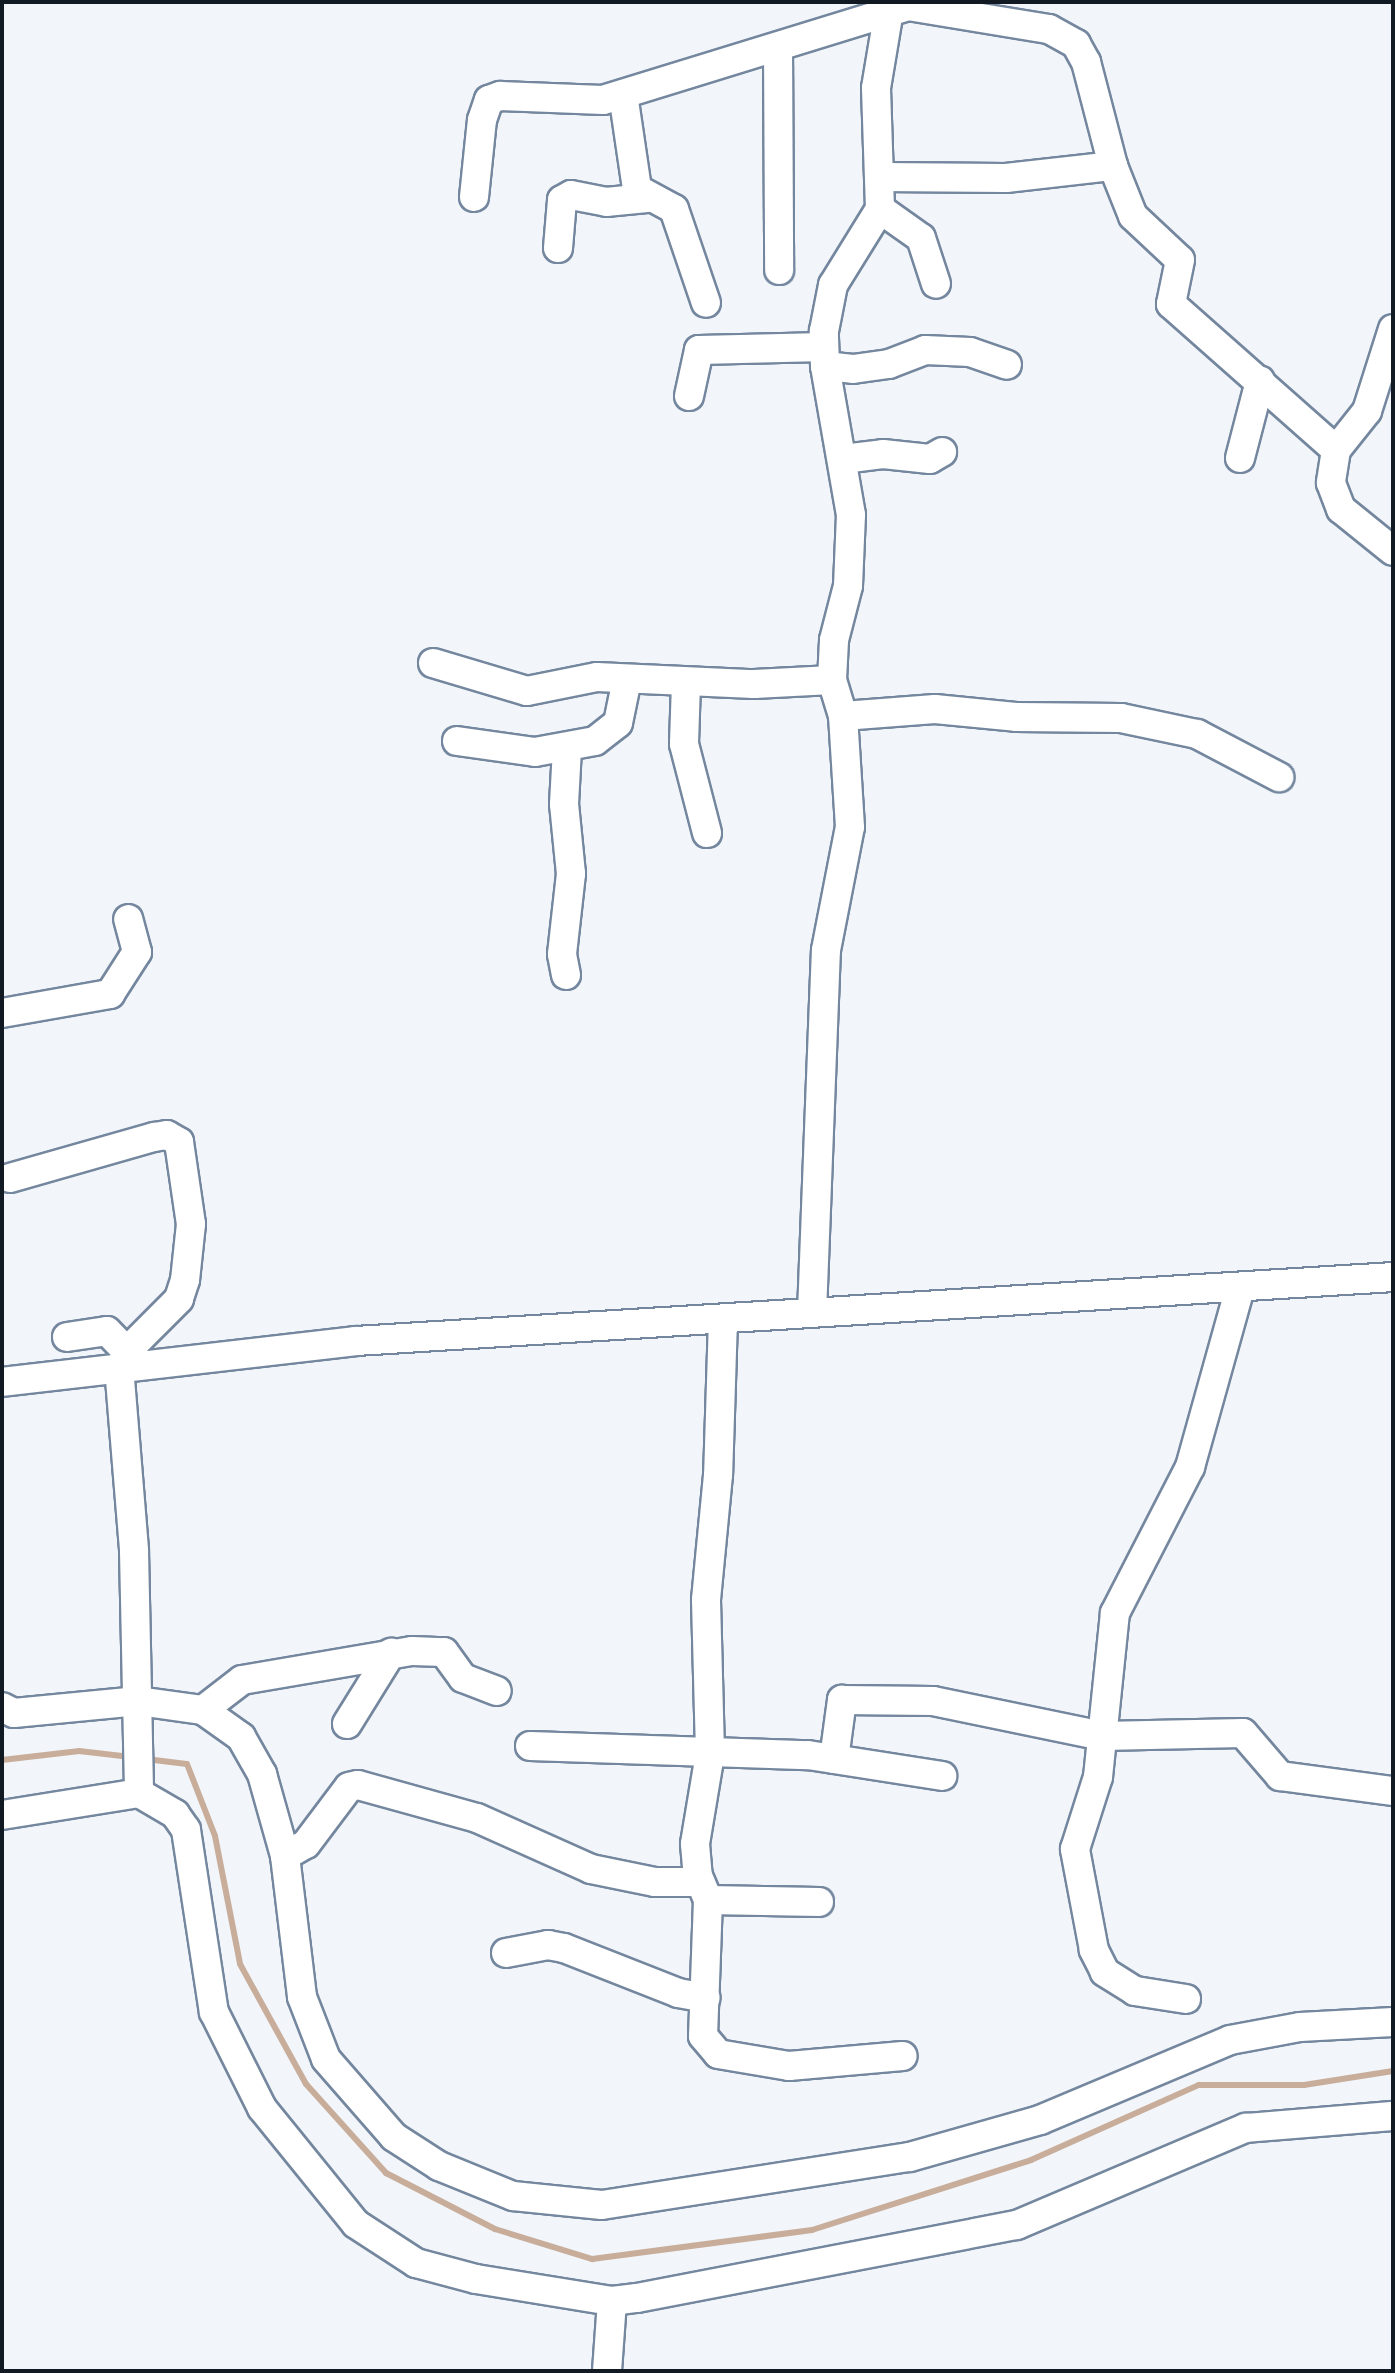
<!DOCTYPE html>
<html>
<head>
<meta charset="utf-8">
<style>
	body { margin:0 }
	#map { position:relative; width:1395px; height:2373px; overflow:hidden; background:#f2f6fb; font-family:Helvetica,sans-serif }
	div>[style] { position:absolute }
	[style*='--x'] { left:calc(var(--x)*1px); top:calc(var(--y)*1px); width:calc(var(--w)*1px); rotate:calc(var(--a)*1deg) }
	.stream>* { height:6px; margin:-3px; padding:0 3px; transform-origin:3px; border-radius:3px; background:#c8ad9a }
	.roads { filter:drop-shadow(2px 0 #74879e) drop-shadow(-2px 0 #74879e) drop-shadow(0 2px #74879e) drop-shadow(0 -2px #74879e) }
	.minor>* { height:28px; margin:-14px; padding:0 14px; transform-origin:14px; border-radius:14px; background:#fff }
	span { translate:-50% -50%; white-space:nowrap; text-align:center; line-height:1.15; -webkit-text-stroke:6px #fff; paint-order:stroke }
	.frame { position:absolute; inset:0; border:4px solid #111922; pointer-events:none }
</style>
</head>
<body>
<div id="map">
	<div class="stream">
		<div style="--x:146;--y:1759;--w:41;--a:7"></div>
		<div style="--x:187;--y:1764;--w:77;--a:68.7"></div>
		<div style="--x:215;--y:1836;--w:130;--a:78.9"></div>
		<div style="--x:240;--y:1964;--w:137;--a:61.2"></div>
		<div style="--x:306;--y:2084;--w:120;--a:48"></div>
		<div style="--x:386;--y:2173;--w:123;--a:27.2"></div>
		<div style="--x:495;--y:2229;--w:102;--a:17.2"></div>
		<div style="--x:592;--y:2259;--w:222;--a:-7.5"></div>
		<div style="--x:812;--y:2230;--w:230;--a:-17.7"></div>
		<div style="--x:1031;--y:2160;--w:184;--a:-24.1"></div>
		<div style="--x:1199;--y:2085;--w:105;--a:0"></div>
		<div style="--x:1304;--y:2085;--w:90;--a:-8.9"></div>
		<div style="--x:2;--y:1760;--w:78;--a:-6.7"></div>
		<div style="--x:79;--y:1751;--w:52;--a:6.6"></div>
	</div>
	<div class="roads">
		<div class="minor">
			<div style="--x:778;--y:47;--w:223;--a:89.7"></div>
			<div style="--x:623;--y:94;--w:96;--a:81.6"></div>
			<div style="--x:637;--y:189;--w:42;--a:28.4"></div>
			<div style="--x:674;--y:209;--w:99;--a:71.2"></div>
			<div style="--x:880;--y:177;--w:126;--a:0.5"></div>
			<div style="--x:1006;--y:178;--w:108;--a:-6.4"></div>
			<div style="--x:474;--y:197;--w:77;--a:-84.1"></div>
			<div style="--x:482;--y:120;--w:21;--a:-71"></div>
			<div style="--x:489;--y:100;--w:12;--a:-20"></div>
			<div style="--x:500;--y:96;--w:103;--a:2.2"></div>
			<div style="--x:603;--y:100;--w:319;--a:-17.1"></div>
			<div style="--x:908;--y:6;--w:143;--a:9.3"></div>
			<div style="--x:1049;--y:29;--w:31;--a:29"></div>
			<div style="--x:1076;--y:44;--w:21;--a:61"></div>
			<div style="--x:1086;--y:62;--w:107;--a:75.4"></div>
			<div style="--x:1113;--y:166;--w:54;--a:68.2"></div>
			<div style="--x:1133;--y:216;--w:64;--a:43.1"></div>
			<div style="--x:1180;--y:260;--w:45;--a:101.6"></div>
			<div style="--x:1171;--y:304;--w:220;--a:41.5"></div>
			<div style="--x:880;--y:209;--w:50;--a:35.3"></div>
			<div style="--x:921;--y:238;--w:48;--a:71.9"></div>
			<div style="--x:558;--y:248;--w:48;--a:-85.2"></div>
			<div style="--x:562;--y:200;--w:10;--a:-29"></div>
			<div style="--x:571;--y:195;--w:36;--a:11"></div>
			<div style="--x:606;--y:202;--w:41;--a:-5.6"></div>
			<div style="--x:1393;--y:329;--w:86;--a:107.6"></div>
			<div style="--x:1367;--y:411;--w:50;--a:128.5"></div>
			<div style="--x:1336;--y:450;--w:33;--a:99"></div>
			<div style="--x:1331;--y:483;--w:28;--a:69"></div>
			<div style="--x:1341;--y:509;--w:67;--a:38.9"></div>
			<div style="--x:825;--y:366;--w:28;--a:6"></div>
			<div style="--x:853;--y:369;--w:36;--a:-8"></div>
			<div style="--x:889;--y:364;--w:39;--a:-21"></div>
			<div style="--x:925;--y:350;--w:45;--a:2.5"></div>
			<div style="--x:970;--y:352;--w:39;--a:19"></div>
			<div style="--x:689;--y:396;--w:47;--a:-77.7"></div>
			<div style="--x:699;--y:350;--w:125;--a:-1.4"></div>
			<div style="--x:1240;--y:458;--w:80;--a:-75.4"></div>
			<div style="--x:843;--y:459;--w:40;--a:-7.1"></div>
			<div style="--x:883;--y:454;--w:47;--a:6.1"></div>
			<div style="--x:930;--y:459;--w:14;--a:-30"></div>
			<div style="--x:433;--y:663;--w:98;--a:16.6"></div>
			<div style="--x:527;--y:691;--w:71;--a:-11.3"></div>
			<div style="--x:597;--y:677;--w:157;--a:2.6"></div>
			<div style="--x:754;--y:684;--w:78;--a:-2.9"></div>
			<div style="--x:686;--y:683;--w:61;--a:91.9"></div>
			<div style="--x:684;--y:744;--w:92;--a:75.5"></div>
			<div style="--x:843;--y:716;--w:92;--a:-4.4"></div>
			<div style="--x:935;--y:709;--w:81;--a:5.6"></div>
			<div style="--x:1016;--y:717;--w:105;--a:0.5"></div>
			<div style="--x:1121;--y:718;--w:78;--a:11.9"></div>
			<div style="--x:1197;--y:734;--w:93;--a:27.7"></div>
			<div style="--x:457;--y:741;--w:79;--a:8"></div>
			<div style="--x:535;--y:752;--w:61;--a:-10.4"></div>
			<div style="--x:595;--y:741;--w:29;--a:-38"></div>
			<div style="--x:618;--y:723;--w:45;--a:-78.4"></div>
			<div style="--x:566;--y:975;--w:21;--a:-101"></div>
			<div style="--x:562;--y:954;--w:81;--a:-83.6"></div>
			<div style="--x:571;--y:874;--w:70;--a:-95.7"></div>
			<div style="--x:564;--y:804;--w:56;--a:-86.9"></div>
			<div style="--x:2;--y:1013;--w:110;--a:-10"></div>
			<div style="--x:110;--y:994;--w:50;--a:-57.3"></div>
			<div style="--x:137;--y:952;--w:34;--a:-105"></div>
			<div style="--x:10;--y:1178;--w:150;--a:-15.9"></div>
			<div style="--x:154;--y:1137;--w:13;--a:-9"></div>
			<div style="--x:167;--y:1135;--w:14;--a:30"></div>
			<div style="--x:179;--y:1142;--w:83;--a:81.7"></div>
			<div style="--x:191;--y:1224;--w:56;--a:96.1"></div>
			<div style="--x:185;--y:1280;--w:20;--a:108"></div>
			<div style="--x:179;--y:1299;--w:69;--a:135"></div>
			<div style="--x:130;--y:1348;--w:5;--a:112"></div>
			<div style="--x:128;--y:1353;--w:17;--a:40"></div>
			<div style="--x:812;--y:1313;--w:363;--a:-87.8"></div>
			<div style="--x:826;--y:950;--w:125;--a:-79"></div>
			<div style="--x:850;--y:827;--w:111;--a:-93.6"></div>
			<div style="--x:843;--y:716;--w:38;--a:-107"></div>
			<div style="--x:832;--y:680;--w:40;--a:-87.1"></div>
			<div style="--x:834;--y:640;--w:56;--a:-75.5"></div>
			<div style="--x:848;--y:586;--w:71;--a:-87.6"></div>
			<div style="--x:851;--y:515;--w:151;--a:-99.9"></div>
			<div style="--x:825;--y:366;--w:35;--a:-92"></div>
			<div style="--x:824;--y:331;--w:47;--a:-78.9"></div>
			<div style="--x:833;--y:285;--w:89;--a:-58.3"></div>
			<div style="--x:880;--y:209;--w:121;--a:-91.9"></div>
			<div style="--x:876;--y:88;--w:79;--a:-80.5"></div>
			<div style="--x:723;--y:1319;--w:156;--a:91.8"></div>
			<div style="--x:718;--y:1475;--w:126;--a:95.5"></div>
			<div style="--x:706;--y:1600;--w:154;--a:88.5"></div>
			<div style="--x:710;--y:1754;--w:91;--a:99.5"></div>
			<div style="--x:695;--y:1844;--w:32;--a:85"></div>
			<div style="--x:698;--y:1876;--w:26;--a:67"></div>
			<div style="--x:708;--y:1900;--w:136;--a:92.1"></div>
			<div style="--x:703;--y:2036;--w:23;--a:50"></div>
			<div style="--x:718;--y:2054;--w:72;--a:9.6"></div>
			<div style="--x:789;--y:2066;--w:114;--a:-5"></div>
			<div style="--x:67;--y:1337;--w:40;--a:-8.5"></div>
			<div style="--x:107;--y:1331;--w:30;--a:46"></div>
			<div style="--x:119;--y:1367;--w:185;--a:85.3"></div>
			<div style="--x:134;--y:1551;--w:242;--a:88.8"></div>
			<div style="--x:2;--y:1382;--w:356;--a:-6.6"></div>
			<div style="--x:356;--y:1341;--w:1039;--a:-3.53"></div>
			<div style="--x:2;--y:1707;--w:13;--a:27"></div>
			<div style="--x:14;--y:1713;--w:125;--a:-5.5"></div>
			<div style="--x:138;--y:1701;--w:66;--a:7.9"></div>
			<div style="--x:203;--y:1710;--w:47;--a:35.4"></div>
			<div style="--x:241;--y:1737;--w:43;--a:60.4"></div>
			<div style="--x:262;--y:1774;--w:85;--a:74.3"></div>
			<div style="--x:285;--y:1856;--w:142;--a:83.1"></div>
			<div style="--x:302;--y:1997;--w:66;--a:68.8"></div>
			<div style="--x:326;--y:2059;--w:103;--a:48.9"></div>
			<div style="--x:394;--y:2137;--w:54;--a:32.8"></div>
			<div style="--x:439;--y:2166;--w:80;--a:22.1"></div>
			<div style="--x:513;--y:2196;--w:89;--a:5.8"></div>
			<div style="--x:602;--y:2205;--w:312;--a:-8.9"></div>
			<div style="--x:910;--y:2157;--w:135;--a:-15.9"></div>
			<div style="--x:1040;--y:2120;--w:206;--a:-22.8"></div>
			<div style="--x:1230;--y:2040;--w:71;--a:-10.5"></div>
			<div style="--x:1300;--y:2027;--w:93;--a:-3.1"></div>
			<div style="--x:203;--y:1710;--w:49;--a:-37.6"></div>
			<div style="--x:242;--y:1680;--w:172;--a:-9.7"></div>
			<div style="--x:412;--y:1651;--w:32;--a:2"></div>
			<div style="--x:444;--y:1652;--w:32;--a:54"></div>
			<div style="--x:463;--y:1678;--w:36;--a:21"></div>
			<div style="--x:347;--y:1724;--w:84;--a:-58.2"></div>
			<div style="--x:530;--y:1746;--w:278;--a:1.9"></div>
			<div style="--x:808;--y:1755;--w:136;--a:8.9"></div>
			<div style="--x:834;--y:1759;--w:60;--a:-82.3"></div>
			<div style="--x:842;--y:1700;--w:91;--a:0.6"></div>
			<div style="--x:933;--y:1701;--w:173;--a:11.7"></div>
			<div style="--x:1102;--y:1736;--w:141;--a:-1.2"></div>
			<div style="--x:1243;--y:1733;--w:57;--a:49.3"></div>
			<div style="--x:1280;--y:1776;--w:114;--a:7.6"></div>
			<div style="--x:2;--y:1815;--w:139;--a:-9.1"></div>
			<div style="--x:139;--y:1793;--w:42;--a:30.3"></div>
			<div style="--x:175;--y:1814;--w:19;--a:55"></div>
			<div style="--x:186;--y:1830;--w:184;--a:81.3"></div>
			<div style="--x:214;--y:2012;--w:107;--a:63.4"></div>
			<div style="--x:262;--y:2108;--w:149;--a:51"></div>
			<div style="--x:356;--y:2224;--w:72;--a:33"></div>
			<div style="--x:416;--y:2263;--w:62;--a:14.9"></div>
			<div style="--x:476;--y:2279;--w:138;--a:9.2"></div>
			<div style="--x:612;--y:2301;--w:25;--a:-7"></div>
			<div style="--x:637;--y:2298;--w:387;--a:-10.9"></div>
			<div style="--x:1017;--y:2225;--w:249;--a:-23"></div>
			<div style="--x:1246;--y:2128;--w:147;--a:-4.7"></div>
			<div style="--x:285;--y:1856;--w:24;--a:-30"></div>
			<div style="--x:306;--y:1844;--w:71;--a:-53"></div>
			<div style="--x:349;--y:1787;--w:9;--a:-13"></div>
			<div style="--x:358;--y:1785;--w:123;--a:15.5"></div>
			<div style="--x:477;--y:1818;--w:125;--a:24.1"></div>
			<div style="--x:591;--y:1869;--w:65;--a:11.5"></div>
			<div style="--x:655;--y:1882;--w:45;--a:0"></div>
			<div style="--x:708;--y:1900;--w:111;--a:1"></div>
			<div style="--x:506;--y:1953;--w:43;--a:-10.8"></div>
			<div style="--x:548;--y:1945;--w:16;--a:11"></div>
			<div style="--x:564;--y:1948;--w:123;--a:21.5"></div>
			<div style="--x:678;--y:1993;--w:28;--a:10"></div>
			<div style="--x:1186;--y:1999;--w:52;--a:-171.1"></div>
			<div style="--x:1135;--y:1991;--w:36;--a:-148"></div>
			<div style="--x:1105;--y:1972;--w:25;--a:-117"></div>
			<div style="--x:1094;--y:1950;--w:103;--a:-100.7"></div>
			<div style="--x:1075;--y:1849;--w:76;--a:-72.3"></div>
			<div style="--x:1098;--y:1777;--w:165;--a:-84.1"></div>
			<div style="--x:1115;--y:1613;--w:164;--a:-62.8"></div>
			<div style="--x:1190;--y:1467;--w:186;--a:-74.4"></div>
			<div style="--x:607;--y:2371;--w:70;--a:-85.9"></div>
		</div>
	</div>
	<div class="frame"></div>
</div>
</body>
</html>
